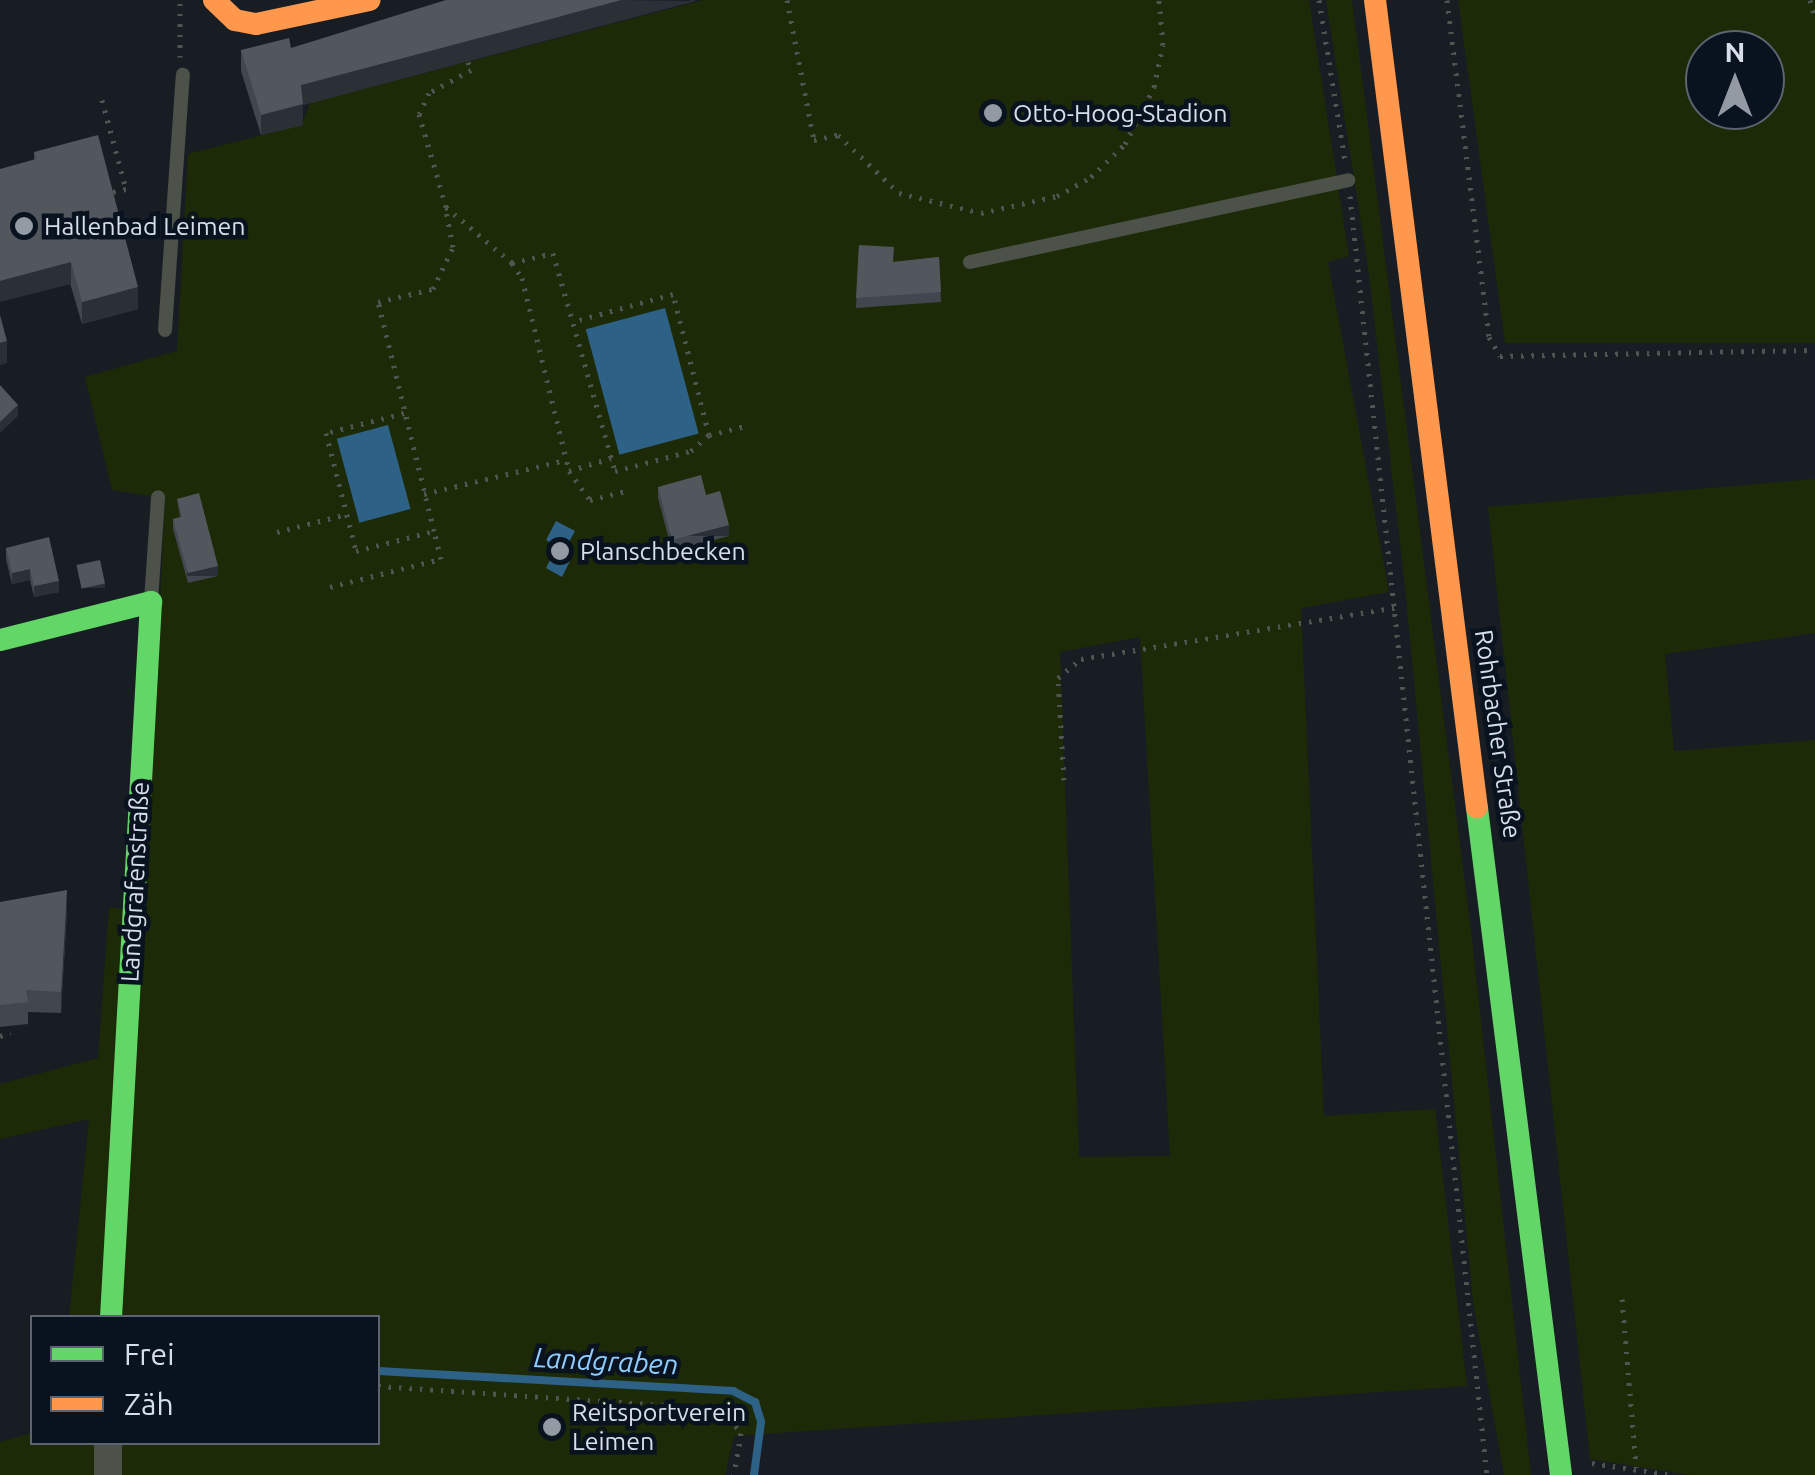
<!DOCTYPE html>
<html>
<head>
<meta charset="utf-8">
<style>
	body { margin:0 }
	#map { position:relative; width:1815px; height:1475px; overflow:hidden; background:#181d24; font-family:Ubuntu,sans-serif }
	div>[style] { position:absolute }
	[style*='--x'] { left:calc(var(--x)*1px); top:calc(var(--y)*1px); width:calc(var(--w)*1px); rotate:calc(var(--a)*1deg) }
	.green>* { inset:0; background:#1c2a07 }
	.water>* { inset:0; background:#2e6186; transform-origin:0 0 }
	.stream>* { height:8px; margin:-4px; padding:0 4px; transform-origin:4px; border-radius:4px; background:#2e6186 }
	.path>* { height:5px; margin-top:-2.5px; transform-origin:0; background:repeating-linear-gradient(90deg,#4f5551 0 2.5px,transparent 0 10.5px) }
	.lane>* { height:14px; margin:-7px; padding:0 7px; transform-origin:7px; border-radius:7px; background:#4c524a }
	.street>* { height:28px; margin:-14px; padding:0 14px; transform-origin:14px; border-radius:14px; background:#4c524a }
	.fast>* { height:22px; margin:-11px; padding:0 11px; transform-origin:11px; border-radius:11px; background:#63d668 }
	.slow>* { height:22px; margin:-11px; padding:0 11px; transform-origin:11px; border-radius:11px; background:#ff974d }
	.wall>* { inset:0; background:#42464e }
	.shaded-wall>* { inset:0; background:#2b2f36; transform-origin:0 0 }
	.building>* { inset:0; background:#52575e; transform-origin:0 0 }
	.dots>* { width:28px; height:28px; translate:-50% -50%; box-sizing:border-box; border:5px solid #091320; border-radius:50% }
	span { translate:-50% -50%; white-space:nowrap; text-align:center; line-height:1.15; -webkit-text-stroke:9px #091320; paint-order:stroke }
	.poi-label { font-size:25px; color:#d7dee8 }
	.left { translate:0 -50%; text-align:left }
	.street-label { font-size:25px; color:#d7dee8 }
	.water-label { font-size:28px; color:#8fcdfe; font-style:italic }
	.legend { position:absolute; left:30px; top:1315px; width:350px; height:130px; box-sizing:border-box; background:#091320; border:2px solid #5b6470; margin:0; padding:12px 18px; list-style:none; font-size:30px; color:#d7dee8 }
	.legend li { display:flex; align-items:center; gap:20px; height:50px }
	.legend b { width:50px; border:2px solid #5b6470 }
	.north { position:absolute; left:1685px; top:30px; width:100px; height:100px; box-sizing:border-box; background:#091320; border:2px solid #5b6470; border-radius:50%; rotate:0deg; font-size:28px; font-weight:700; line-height:40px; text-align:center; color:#d7dee8 }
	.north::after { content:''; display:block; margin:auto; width:35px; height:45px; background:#949aa3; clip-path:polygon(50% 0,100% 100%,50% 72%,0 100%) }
</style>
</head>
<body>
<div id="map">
	<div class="green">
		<div style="clip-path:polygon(evenodd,704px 0,1309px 0,1349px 256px,1328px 262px,1389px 592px,1301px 608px,1324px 1116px,1435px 1109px,1467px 1386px,734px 1436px,725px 1475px,0 1475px,0 1442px,32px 1433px,32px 1442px,378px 1442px,378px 1318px,69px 1317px,89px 1119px,0 1139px,0 1084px,98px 1058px,109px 907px,145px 913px,165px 498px,112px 490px,85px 377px,177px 351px,188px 154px,302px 125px,310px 103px,704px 0,1140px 637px,1170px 1156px,1079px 1157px,1060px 652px,1140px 637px)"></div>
		<div style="clip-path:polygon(1326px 0,1352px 0,1472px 939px,1531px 1475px,1504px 1475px,1473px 1302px,1405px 587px,1368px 267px)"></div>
		<div style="clip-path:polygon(evenodd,1458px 0,1815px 0,1815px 343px,1505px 343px,1458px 0,1705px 50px,1765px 50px,1765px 110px,1705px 110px,1705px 50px)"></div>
		<div style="clip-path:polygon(1815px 479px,1815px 633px,1665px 654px,1674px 751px,1815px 740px,1815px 1475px,1690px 1475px,1590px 1459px,1488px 507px)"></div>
	</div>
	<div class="water">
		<div style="left:665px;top:308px;width:130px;height:82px;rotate:75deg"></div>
		<div style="left:388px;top:425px;width:87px;height:53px;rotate:75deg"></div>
		<div style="clip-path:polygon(556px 521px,575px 531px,562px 555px,570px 561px,562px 577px,546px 568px,557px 546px,546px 540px)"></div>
	</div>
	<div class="stream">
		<div style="--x:378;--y:1371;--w:356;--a:3.2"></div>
		<div style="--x:733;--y:1391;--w:25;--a:27"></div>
		<div style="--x:755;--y:1402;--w:21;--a:73"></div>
		<div style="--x:761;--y:1422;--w:53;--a:97.5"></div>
	</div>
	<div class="path">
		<div style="--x:787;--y:0;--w:143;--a:79.1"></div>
		<div style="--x:814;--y:140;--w:25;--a:-12"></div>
		<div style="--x:838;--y:135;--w:84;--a:43.6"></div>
		<div style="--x:899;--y:193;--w:84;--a:13.7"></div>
		<div style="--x:981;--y:213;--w:78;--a:-12.6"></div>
		<div style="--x:1057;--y:196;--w:39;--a:-29"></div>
		<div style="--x:1091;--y:177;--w:47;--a:-44.1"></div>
		<div style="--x:1125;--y:144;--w:64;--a:-63"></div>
		<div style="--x:1154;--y:87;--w:43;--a:-77.9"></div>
		<div style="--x:1163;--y:45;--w:45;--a:-95.1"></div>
		<div style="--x:1319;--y:0;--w:162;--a:80.8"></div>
		<div style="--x:1447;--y:0;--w:340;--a:82.9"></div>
		<div style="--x:1489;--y:337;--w:22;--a:60"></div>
		<div style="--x:1500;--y:356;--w:315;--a:-1.1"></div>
		<div style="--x:1810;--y:0;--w:19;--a:74"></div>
		<div style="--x:180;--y:3;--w:54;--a:90"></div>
		<div style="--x:468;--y:62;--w:9;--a:69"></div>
		<div style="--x:471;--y:70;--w:48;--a:151.3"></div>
		<div style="--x:429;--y:93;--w:23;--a:115"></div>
		<div style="--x:419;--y:114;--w:97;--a:73.8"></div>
		<div style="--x:446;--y:207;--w:87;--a:40.3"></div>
		<div style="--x:512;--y:263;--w:42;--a:-13.7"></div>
		<div style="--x:553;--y:253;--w:227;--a:74.1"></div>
		<div style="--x:615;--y:471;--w:79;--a:-14.7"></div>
		<div style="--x:691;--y:451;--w:24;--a:-42"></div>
		<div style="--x:709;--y:435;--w:146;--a:-104.3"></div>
		<div style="--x:673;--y:294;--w:102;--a:164.6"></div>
		<div style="--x:102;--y:100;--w:92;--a:74.9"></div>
		<div style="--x:126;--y:189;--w:18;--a:167"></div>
		<div style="--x:1350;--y:196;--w:1286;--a:83.89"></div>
		<div style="--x:512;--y:263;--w:18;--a:56"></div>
		<div style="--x:522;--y:278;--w:199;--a:76.3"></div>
		<div style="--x:569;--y:471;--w:44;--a:-17.2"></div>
		<div style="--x:404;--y:413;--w:81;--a:165.6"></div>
		<div style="--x:326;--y:433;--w:122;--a:75.7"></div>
		<div style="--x:356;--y:551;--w:81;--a:-14.4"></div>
		<div style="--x:434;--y:531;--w:236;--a:-103.7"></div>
		<div style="--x:378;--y:302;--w:57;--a:-13.3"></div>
		<div style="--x:433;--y:289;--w:47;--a:-64.5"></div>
		<div style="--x:453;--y:247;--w:38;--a:-101"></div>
		<div style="--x:709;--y:435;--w:38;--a:-14"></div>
		<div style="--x:569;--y:471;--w:36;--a:54"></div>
		<div style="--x:590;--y:500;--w:36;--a:-14"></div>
		<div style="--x:424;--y:494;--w:146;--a:-13.5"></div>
		<div style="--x:277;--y:532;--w:72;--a:-14.4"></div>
		<div style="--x:330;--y:587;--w:114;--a:-14.2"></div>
		<div style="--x:441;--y:559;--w:29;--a:-104"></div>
		<div style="--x:1064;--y:780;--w:102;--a:-93.4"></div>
		<div style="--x:1058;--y:678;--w:30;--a:-40"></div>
		<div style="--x:1081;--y:659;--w:320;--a:-9.3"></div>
		<div style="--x:0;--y:1036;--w:11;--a:-15"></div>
		<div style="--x:1622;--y:1299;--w:169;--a:85.2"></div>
		<div style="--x:378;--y:1386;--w:346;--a:3.8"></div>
		<div style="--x:723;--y:1409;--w:30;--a:53"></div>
		<div style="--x:741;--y:1433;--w:43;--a:99.5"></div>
		<div style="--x:1592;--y:1463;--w:80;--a:8.6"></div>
	</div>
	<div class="lane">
		<div style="--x:970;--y:262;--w:387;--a:-12.2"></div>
		<div style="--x:165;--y:330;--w:256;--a:-86"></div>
		<div style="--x:151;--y:601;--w:104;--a:-86.1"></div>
	</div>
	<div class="street">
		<div style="--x:108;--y:1475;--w:33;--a:-90"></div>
	</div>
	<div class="fast">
		<div style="--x:0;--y:640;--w:156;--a:-14.1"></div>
		<div style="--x:151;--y:602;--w:717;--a:93.2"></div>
		<div style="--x:1477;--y:808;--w:672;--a:82.82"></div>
	</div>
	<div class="slow">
		<div style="--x:214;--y:0;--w:29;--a:44"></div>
		<div style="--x:235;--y:20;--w:21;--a:11"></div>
		<div style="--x:256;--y:24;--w:116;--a:-11.9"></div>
		<div style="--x:1375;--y:0;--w:814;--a:82.81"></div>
	</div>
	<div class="wall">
		<div style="clip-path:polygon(696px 0,303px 105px,303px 125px,261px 135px,241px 71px,241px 50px,291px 48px)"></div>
		<div style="clip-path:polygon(34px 152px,138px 309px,82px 324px,34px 160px)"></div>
		<div style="clip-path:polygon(859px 245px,894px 262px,939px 257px,941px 302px,856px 308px)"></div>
		<div style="clip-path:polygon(658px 487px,706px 495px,729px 536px,672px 551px,658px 498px)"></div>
		<div style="clip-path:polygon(177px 499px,218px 576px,188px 583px,173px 529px,173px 519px,180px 517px)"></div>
		<div style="clip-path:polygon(6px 548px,59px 592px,34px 597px,30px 580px,12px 584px,6px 559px)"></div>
		<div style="clip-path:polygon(0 902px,67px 911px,61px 1013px,28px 1012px,28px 1024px,0 1027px)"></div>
	</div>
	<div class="shaded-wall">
		<div style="clip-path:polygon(622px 0,696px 1px,303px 105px,303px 125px,261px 135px,261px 115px,301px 85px)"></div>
		<div style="clip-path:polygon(71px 262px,71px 284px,0 302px,0 281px)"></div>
		<div style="clip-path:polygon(138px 287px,138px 309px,82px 324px,82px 302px)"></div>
		<div style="clip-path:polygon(7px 341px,7px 363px,0 365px,0 343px)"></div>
		<div style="clip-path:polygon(18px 405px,18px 416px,0 433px,0 422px)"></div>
		<div style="left:729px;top:525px;width:11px;height:59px;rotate:90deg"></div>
		<div style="left:218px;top:566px;width:10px;height:31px;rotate:90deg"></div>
		<div style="clip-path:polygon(30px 569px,30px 580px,12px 584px,12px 573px)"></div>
		<div style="clip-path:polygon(59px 581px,59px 592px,34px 597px,34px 586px)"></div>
		<div style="left:105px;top:583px;width:5px;height:23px;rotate:90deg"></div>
		<div style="clip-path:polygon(67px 890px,67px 911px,61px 1013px,61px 992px)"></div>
	</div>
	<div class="building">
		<div style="clip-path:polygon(446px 0,622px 0,301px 85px,303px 104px,261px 115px,241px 50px,289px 38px,291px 48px)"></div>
		<div style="clip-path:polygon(98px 135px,138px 287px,82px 302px,71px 262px,0 281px,0 169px,36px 159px,34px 152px)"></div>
		<div style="clip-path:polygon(859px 245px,894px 247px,893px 262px,939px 257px,941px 292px,856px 298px)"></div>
		<div style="clip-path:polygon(0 315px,7px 341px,0 343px)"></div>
		<div style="clip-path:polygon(0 385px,18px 405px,0 422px)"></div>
		<div style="clip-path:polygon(701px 475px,706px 495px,720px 491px,729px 525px,672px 540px,658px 487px)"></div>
		<div style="clip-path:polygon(199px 493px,218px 566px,188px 573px,173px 519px,182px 517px,177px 499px)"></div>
		<div style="clip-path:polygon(49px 537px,59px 581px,34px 586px,30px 569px,12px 573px,6px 548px)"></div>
		<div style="left:100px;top:560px;width:24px;height:24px;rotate:78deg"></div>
		<div style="clip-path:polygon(67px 890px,61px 992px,26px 990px,28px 1002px,0 1005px,0 902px)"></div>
	</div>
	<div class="dots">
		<div style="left:993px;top:113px;background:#949aa3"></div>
		<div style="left:24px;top:226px;background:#949aa3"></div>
		<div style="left:560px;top:551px;background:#949aa3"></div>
		<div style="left:552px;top:1427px;background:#949aa3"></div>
	</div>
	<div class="poi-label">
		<span class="left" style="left:1013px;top:113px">Otto-Hoog-Stadion</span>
		<span class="left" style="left:44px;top:226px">Hallenbad Leimen</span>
		<span class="left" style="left:580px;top:551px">Planschbecken</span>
		<span class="left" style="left:572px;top:1427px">Reitsportverein<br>Leimen</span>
	</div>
	<div class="street-label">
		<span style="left:1498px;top:734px;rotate:82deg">Rohrbacher Straße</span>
		<span style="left:135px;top:882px;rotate:-87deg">Landgrafenstraße</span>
	</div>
	<div class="water-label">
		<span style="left:606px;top:1361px;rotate:3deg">Landgraben</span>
	</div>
	<ul class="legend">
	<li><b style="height:12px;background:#63d668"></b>Frei</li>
	<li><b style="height:12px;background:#ff974d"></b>Zäh</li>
	</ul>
	<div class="north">N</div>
</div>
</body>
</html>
